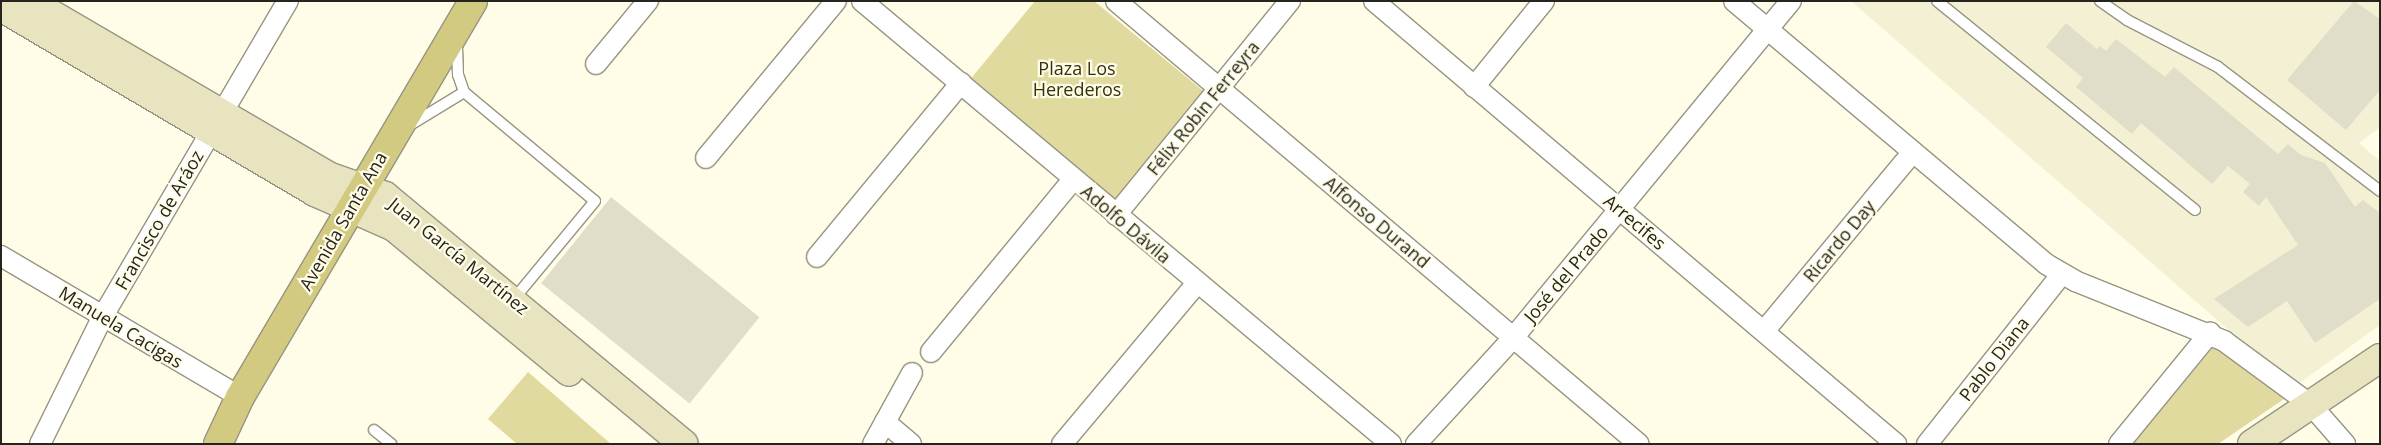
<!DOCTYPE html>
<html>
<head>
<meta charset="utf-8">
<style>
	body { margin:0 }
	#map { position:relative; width:2381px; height:445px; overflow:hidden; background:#fffde8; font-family:"Open Sans",sans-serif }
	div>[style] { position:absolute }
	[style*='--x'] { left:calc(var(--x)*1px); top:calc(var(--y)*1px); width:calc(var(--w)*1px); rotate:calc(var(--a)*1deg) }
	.built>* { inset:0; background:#f3f0d4 }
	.green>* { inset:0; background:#e1da9e }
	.building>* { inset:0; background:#e0dec9; transform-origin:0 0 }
	.roads { filter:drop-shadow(1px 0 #979582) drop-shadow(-1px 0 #979582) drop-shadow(0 1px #979582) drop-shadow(0 -1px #979582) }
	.lane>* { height:10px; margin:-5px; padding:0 5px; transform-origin:5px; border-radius:5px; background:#fff }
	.street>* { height:20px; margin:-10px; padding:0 10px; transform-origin:10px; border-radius:10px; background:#fff }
	.secondary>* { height:28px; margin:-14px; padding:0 14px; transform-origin:14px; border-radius:14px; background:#e9e4c0 }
	.primary>* { height:28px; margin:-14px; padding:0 14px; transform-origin:14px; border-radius:14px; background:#d3ca81 }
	span { translate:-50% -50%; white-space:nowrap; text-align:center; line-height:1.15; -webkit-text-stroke:4.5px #fffde8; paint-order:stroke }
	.park-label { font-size:18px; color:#36310d }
	.street-label { font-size:18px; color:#26251d }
	.frame { position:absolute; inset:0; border:2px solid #26251d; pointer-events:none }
</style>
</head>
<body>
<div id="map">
	<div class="built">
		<div style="clip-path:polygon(1851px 1px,2380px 1px,2380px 127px,2359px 143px,2380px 161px,2380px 325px,2294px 387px)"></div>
	</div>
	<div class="green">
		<div style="clip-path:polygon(1035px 1px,1094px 1px,1207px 94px,1114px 201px,968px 82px)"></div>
		<div style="clip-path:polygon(2215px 345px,2222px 346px,2284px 399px,2218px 444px,2133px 444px)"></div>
		<div style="clip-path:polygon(528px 372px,611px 444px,517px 444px,488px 419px)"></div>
	</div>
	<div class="building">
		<div style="clip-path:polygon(2354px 1px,2380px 19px,2380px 90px,2346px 130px,2287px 80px)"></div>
		<div style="clip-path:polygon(2066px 23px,2097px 49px,2100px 46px,2106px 51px,2116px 39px,2165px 77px,2174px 67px,2278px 154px,2288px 144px,2301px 155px,2325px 163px,2355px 207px,2363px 200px,2380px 213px,2380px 299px,2315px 343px,2287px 301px,2248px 327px,2214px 299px,2298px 245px,2266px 197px,2259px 206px,2243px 192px,2250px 184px,2228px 166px,2212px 184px,2141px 123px,2132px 134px,2076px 87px,2083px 78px,2046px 47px)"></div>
		<div style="left:611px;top:197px;width:191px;height:111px;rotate:39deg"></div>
	</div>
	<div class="roads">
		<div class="lane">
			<div style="--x:1937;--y:1;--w:332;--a:39"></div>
			<div style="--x:2100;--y:1;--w:33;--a:35"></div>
			<div style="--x:2127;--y:20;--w:102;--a:27.3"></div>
			<div style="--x:2218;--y:67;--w:204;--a:37.4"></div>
			<div style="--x:464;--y:92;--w:170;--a:39.8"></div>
			<div style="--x:595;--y:201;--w:129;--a:129.6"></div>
			<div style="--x:410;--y:125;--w:63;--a:-31.4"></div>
			<div style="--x:464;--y:92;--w:18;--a:-109"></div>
			<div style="--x:458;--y:75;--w:31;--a:-92"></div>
			<div style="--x:374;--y:430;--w:22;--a:39"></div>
		</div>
		<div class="street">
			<div style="--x:862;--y:1;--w:690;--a:39.94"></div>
			<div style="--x:1116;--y:1;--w:685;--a:40.27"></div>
			<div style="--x:1374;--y:1;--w:685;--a:40.32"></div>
			<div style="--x:1734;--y:1;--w:408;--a:40.1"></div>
			<div style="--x:2046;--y:264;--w:34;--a:30"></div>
			<div style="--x:2075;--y:281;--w:161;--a:21.9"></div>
			<div style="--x:2224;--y:341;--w:108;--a:36.3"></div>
			<div style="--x:2311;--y:405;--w:52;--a:48.9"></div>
			<div style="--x:596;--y:64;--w:82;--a:-50.5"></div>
			<div style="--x:1474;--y:87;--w:111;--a:-50.9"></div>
			<div style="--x:706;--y:158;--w:204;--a:-50.4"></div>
			<div style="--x:1116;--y:215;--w:276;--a:-50.9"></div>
			<div style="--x:1;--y:256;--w:277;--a:30.5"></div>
			<div style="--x:817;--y:257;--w:226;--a:-50.4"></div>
			<div style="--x:1765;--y:330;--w:230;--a:-50.3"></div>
			<div style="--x:931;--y:352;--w:223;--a:-50.5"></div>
			<div style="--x:885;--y:422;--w:34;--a:40"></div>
			<div style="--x:40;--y:444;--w:143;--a:-63.8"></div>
			<div style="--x:103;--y:316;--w:365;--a:-59.6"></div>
			<div style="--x:873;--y:444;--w:81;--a:-61.2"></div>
			<div style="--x:1062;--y:444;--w:210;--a:-50"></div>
			<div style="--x:1416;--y:444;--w:144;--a:-47.5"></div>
			<div style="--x:1513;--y:338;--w:437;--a:-50.5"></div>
			<div style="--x:1927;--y:444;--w:216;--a:-51.6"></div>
			<div style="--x:2119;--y:444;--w:144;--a:-50.7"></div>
		</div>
		<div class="secondary">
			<div style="--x:29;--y:1;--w:346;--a:30.3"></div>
			<div style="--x:328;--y:176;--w:60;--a:19.3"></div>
			<div style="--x:385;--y:196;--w:388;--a:39.7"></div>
			<div style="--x:1;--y:7;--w:364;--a:30.5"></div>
			<div style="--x:315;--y:192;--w:86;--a:23.9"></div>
			<div style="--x:394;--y:227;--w:227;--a:39.6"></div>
			<div style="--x:2252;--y:444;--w:154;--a:-33.9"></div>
		</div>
		<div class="primary">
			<div style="--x:218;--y:444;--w:52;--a:-64.9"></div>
			<div style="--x:240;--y:397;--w:459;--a:-59.5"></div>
		</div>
	</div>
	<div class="park-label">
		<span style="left:1077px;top:79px">Plaza Los<br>Herederos</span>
	</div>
	<div class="street-label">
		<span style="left:1203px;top:108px;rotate:-51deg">Félix Robin Ferreyra</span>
		<span style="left:159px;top:220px;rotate:-60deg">Francisco de Aráoz</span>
		<span style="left:343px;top:221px;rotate:-60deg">Avenida Santa Ana</span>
		<span style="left:1377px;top:222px;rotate:40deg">Alfonso Durand</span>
		<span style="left:1635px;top:222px;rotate:40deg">Arrecifes</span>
		<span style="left:1126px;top:224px;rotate:40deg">Adolfo Dávila</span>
		<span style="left:1839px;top:241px;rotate:-50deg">Ricardo Day</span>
		<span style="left:459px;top:256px;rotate:39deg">Juan García Martínez</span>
		<span style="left:1566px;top:274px;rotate:-50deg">José del Prado</span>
		<span style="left:121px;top:327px;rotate:31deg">Manuela Cacigas</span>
		<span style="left:1994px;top:359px;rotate:-52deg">Pablo Diana</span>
	</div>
	<div class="frame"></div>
</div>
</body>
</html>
